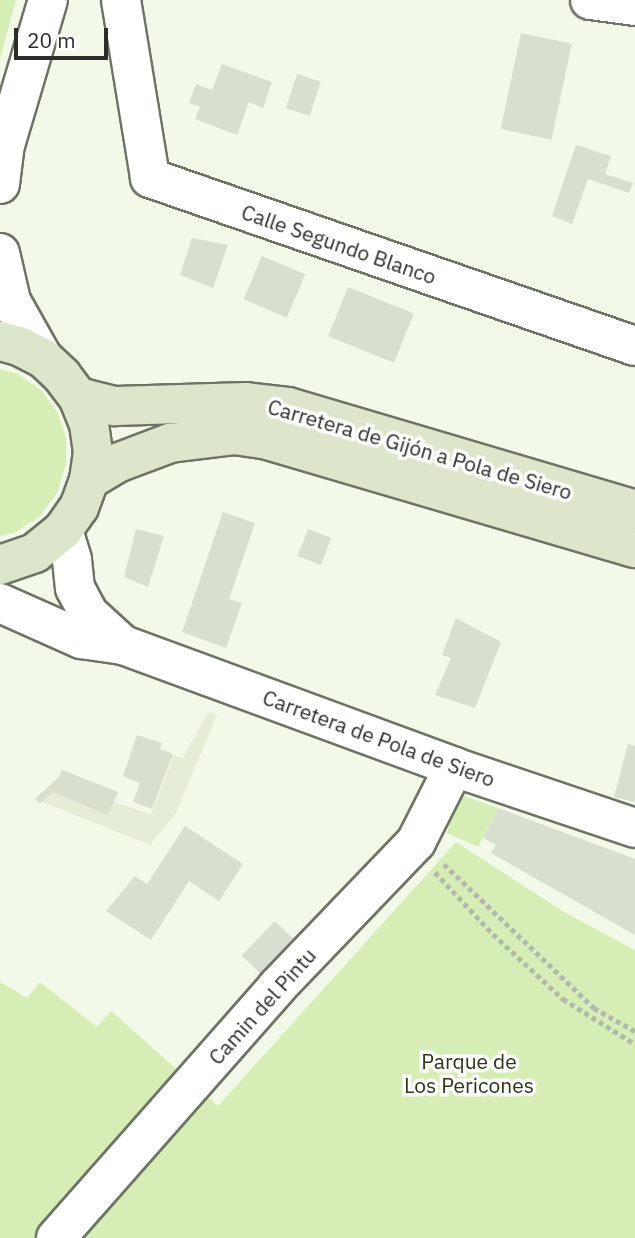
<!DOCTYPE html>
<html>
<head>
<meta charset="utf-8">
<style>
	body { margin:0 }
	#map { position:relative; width:635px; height:1238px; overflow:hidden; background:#f2f9e8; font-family:"IBM Plex Sans",sans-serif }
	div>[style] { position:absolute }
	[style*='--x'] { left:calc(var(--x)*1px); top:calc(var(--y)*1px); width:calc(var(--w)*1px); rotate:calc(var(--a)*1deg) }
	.built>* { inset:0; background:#e4eed6 }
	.green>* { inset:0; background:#d6eeb5 }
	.building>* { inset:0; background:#d8dfcf; transform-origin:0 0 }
	.path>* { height:4.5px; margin-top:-2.25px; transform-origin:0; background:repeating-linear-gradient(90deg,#b3b9ab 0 5px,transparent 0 8.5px) }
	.roads { filter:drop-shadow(2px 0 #6d7465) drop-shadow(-2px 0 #6d7465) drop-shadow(0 2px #6d7465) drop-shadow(0 -2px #6d7465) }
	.minor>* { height:38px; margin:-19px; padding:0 19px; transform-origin:19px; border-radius:19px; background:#fff }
	.secondary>* { height:38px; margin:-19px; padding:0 19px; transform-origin:19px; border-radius:19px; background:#dce6ca }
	span { translate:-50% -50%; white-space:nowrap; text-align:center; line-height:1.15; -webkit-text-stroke:7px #fff; paint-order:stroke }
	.street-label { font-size:21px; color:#2b2e28 }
	.park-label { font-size:21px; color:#2a3811 }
	.scale { position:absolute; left:14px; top:28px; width:94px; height:32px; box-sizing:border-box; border:4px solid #2b2e28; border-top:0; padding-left:9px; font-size:21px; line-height:24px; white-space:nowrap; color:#2b2e28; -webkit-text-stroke:5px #fff; paint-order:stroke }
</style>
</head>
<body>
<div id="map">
	<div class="built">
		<div style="clip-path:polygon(208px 712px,217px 715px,175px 815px,150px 845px,35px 799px,59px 777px,62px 770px,118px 792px,113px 802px,151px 814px,174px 755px,183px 758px)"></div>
	</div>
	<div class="green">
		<div style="clip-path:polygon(0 0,16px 0,0 59px)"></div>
		<div style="clip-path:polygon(0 369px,18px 374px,41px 390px,57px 412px,66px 437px,66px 464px,57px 493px,39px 517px,14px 533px,0 536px)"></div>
		<div style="clip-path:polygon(458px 794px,498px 808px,478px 847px,447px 833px)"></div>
		<div style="clip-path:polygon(456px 842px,564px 912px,635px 950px,635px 1238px,0 1238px,0 982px,27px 998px,40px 982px,97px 1027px,111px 1011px,218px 1106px)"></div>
	</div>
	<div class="building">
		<div style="left:521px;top:33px;width:52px;height:98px;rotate:12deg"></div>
		<div style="clip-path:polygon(222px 64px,272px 82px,263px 108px,249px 102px,237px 135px,195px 119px,200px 107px,189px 103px,196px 84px,212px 90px)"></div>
		<div style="left:297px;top:74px;width:25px;height:36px;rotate:18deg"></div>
		<div style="clip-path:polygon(576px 145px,611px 156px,605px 174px,633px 183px,629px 193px,588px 179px,572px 224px,552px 216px)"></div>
		<div style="clip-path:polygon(192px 238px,228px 245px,213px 288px,180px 275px)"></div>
		<div style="left:262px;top:256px;width:47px;height:47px;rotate:23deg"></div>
		<div style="left:348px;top:287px;width:71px;height:53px;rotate:22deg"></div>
		<div style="clip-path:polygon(223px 512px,255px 523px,229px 599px,242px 603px,226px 648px,182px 632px)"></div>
		<div style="clip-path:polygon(136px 529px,164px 536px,148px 587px,124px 577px)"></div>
		<div style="left:308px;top:529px;width:25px;height:29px;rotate:21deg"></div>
		<div style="clip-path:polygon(456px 618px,501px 642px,475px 708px,435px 695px,451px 658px,442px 655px)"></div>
		<div style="clip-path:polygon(137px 735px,162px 743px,160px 749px,173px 754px,152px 809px,133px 802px,140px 783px,123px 776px)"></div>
		<div style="clip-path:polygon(628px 744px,635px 746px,635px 802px,614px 797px)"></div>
		<div style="clip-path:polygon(62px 770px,118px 792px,108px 815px,52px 792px,41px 803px,37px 802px,35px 799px,59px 777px)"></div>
		<div style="clip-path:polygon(498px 808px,635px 859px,635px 935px,491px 853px,496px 845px,483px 838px)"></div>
		<div style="clip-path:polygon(185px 826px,243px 864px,219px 901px,189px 881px,151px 940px,106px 911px,135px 876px,147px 884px)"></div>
		<div style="left:275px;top:921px;width:35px;height:48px;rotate:44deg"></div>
	</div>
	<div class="path">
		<div style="--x:444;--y:864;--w:208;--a:43.8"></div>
		<div style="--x:594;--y:1008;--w:47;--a:29.3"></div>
		<div style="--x:435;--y:872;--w:85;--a:46.9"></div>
		<div style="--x:493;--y:934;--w:96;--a:42.9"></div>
		<div style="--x:563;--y:999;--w:85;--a:32"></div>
	</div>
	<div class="roads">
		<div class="minor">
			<div style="--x:121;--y:0;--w:180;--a:80.7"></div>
			<div style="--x:150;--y:178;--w:513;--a:19.11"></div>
			<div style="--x:590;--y:0;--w:45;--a:7.6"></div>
			<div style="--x:0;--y:184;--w:39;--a:-83"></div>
			<div style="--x:5;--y:145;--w:151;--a:-73.5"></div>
			<div style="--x:0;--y:253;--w:49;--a:77.1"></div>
			<div style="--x:11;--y:301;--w:65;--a:60.7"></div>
			<div style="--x:63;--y:530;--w:31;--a:73"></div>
			<div style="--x:72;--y:560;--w:28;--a:84"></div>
			<div style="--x:75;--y:588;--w:30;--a:62"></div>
			<div style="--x:89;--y:614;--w:46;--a:42.4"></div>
			<div style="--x:0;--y:603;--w:89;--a:24"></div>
			<div style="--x:81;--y:639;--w:42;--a:8.1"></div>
			<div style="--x:123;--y:645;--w:353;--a:20.2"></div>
			<div style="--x:454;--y:767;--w:191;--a:18.6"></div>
			<div style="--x:56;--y:1238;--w:334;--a:-48.6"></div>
			<div style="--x:277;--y:987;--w:201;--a:-46.2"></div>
			<div style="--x:416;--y:842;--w:84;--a:-63.1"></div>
		</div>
		<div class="secondary">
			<div style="--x:0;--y:341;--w:20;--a:15"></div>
			<div style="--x:19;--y:346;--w:27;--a:27"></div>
			<div style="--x:43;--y:358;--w:26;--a:43"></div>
			<div style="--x:62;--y:376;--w:26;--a:53"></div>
			<div style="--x:78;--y:397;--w:29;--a:68"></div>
			<div style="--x:89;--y:424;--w:28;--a:82"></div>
			<div style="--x:93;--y:452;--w:28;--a:98"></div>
			<div style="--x:89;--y:480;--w:29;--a:110"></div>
			<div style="--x:79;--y:507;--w:28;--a:125"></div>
			<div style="--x:63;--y:530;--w:36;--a:141"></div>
			<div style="--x:35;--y:553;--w:37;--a:161"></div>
			<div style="--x:78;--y:397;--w:38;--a:14"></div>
			<div style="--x:115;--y:406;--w:131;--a:-1.7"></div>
			<div style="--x:246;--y:402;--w:42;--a:6.8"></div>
			<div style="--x:288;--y:407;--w:362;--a:16.5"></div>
			<div style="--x:89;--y:480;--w:33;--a:-31"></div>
			<div style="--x:117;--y:463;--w:57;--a:-20.7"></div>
			<div style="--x:170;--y:443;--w:64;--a:-7.1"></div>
			<div style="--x:234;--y:435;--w:30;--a:8"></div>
			<div style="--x:264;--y:439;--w:387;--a:16.4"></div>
		</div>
	</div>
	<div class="street-label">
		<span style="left:339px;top:244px;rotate:19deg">Calle Segundo Blanco</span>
		<span style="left:420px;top:449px;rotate:16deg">Carretera de Gijón a Pola de Siero</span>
		<span style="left:379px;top:738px;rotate:20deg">Carretera de Pola de Siero</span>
		<span style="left:262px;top:1006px;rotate:-48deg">Camin del Pintu</span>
	</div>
	<div class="park-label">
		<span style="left:469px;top:1073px">Parque de<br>Los Pericones</span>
	</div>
	<div class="scale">20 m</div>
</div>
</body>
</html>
